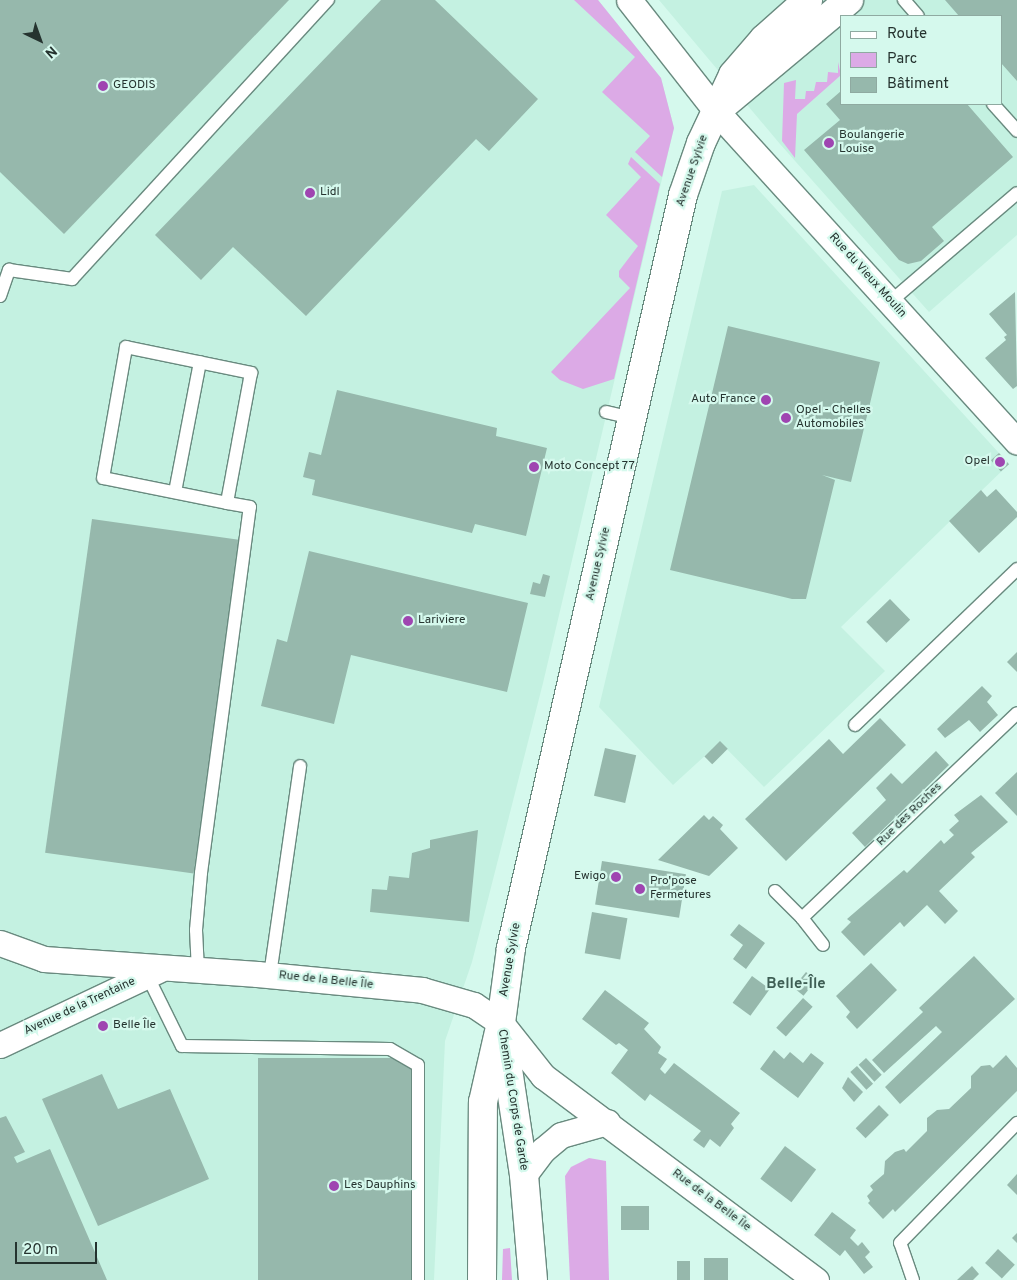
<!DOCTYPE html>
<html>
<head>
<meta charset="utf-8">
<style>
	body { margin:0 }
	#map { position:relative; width:1017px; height:1280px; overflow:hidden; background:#d5f9ed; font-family:Overpass,sans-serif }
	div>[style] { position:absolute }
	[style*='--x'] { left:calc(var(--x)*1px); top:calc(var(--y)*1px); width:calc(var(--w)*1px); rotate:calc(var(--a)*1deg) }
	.built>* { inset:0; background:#c4f1e1 }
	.green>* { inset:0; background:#dcaae6 }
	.building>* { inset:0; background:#96b8ac; transform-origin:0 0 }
	.roads { filter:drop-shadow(1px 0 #698a7f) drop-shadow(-1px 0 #698a7f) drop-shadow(0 1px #698a7f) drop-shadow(0 -1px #698a7f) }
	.lane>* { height:12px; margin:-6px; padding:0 6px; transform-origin:6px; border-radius:6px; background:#fff }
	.street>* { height:25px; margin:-12.5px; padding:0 12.5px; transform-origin:12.5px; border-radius:12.5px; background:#fff }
	.secondary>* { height:28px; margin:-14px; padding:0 14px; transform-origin:14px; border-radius:14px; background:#fff }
	.primary>* { height:28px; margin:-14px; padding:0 14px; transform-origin:14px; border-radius:14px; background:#fff }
	.dots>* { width:14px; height:14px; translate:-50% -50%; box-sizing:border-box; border:2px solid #d5f9ed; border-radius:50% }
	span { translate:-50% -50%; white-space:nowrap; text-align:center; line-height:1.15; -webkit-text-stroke:4.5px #d5f9ed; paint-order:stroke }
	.poi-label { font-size:12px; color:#25332f }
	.left { translate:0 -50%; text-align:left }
	.right { translate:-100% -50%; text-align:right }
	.street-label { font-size:12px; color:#25332f }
	.quarter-label { font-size:15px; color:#3e5e54; font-weight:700 }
	.legend { position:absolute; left:840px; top:15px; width:162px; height:90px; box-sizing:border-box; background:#d5f9ed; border:1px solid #8faaa1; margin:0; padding:6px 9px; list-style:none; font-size:15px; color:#25332f }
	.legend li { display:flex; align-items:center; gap:10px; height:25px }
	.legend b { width:25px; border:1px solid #8faaa1 }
	.north { position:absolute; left:15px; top:15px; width:50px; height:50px; -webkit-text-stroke:4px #d5f9ed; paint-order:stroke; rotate:138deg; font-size:14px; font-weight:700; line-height:20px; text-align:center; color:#25332f }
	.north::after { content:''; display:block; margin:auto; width:18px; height:22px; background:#25332f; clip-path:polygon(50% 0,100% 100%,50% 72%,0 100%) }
	.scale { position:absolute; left:15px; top:1242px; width:82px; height:22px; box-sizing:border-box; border:2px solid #25332f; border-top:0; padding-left:6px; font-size:15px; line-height:18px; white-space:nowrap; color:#25332f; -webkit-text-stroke:4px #d5f9ed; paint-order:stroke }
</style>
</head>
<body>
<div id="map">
	<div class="built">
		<div style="clip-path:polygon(0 0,598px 0,661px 78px,674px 128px,543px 683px,472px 962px,445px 1041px,434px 1280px,0 1280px)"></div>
		<div style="clip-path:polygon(evenodd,659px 0,1017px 0,1017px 235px,929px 312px,780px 144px,659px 0,841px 16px,1001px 16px,1001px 104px,841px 104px,841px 16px)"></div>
		<div style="clip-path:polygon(754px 185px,1009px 464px,841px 627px,885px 671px,764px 787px,720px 742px,673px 785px,599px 707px,722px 191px)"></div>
	</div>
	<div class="green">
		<div style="clip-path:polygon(574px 0,598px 0,661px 78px,674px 128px,662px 177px,635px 152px,650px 136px,602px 92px,635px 57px)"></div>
		<div style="clip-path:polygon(838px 62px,841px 75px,797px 114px,795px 158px,782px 141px,784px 83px,796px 80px,795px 99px,805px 99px,806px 91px,814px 91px,816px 82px,827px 82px,828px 72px,838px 73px)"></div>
		<div style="clip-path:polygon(631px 157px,660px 184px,614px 379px,583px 389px,560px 380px,551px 372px,630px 288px,619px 277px,619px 271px,638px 246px,606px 215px,641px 177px,628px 164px)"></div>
		<div style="clip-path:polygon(589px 1158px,606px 1161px,609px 1280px,570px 1280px,565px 1176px,571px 1167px)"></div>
		<div style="clip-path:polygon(510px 1248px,512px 1280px,502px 1280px,503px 1249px)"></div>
	</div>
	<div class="building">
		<div style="clip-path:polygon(0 0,289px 0,64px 234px,0 172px)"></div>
		<div style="clip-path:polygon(381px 0,435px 0,538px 99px,489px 151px,476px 139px,306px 316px,233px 247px,201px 280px,155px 235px)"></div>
		<div style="clip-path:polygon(945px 0,1017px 0,1017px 81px,1001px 63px,1001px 16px,959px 16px)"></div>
		<div style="clip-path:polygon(841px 91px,841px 104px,967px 104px,1013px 157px,932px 227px,944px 241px,921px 261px,908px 264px,899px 260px,804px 150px,840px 120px,826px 104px)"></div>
		<div style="clip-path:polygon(1015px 292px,1017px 386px,1013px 389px,985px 358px,1006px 340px,1004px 337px,1007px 335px,989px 314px)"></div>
		<div style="clip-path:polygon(728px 326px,880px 362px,851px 482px,822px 475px,835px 480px,806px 599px,792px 599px,670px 570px)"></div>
		<div style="clip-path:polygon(337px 390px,497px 428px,496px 436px,547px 448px,526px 536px,475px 524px,472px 533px,312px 495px,315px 480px,303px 477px,309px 452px,321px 455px)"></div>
		<div style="left:999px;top:453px;width:15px;height:11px;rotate:48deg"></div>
		<div style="clip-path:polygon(996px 489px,1017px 512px,1017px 517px,979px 553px,949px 521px,981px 490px,987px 497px)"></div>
		<div style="left:92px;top:519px;width:150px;height:337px;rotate:8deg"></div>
		<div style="clip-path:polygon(309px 551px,528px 603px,507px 692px,351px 655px,334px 724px,261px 706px,277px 639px,287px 642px)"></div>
		<div style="clip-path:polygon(543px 574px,550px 576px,545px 597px,530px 594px,533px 582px,540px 584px)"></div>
		<div style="left:890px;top:599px;width:29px;height:33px;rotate:46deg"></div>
		<div style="clip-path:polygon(1017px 652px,1017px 672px,1007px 662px)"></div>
		<div style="clip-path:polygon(982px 686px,992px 696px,987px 702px,998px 715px,980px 732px,969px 720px,945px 738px,937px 729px)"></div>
		<div style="clip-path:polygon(880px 718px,906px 745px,786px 861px,745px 819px,829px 739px,843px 754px)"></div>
		<div style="left:720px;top:741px;width:11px;height:22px;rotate:45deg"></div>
		<div style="left:605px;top:748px;width:32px;height:49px;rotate:13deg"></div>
		<div style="clip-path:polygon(936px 751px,949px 765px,865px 847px,852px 833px,886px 800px,876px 788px,891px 773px,902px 784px)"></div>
		<div style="clip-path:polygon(1017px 772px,1017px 816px,995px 793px)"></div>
		<div style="clip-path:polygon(981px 795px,1008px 822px,971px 853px,975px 857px,939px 891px,958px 911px,945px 924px,927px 905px,904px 927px,900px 922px,864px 956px,841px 932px,851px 922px,847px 919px,904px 870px,907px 873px,941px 840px,944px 844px,954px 835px,949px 830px,959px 821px,954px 815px)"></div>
		<div style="clip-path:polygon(704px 815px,709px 820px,713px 816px,723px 825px,720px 829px,738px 848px,709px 876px,658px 860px)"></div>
		<div style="clip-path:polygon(478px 830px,469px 922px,370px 912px,372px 889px,387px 890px,389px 876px,409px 878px,412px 853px,430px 848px,430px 840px)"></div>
		<div style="left:602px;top:861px;width:85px;height:44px;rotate:9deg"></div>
		<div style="left:592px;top:912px;width:36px;height:42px;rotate:10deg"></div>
		<div style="clip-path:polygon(739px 924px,765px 943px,746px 969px,733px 959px,743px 945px,730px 935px)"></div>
		<div style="clip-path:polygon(974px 956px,1015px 999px,900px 1104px,885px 1087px,942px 1032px,936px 1026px,884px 1073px,872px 1060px,923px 1012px,919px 1008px)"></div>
		<div style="clip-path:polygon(871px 963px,897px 990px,857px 1029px,846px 1017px,850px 1012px,836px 996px)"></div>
		<div style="left:806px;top:972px;width:13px;height:20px;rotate:39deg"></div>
		<div style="left:752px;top:976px;width:22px;height:33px;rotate:36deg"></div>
		<div style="clip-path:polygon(605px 990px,649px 1023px,644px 1029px,661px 1047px,658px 1053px,667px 1059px,660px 1069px,665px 1074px,674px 1063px,740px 1113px,731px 1124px,734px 1128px,720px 1147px,710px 1139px,704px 1148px,693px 1140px,701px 1131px,650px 1094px,645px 1101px,611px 1073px,628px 1050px,619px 1043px,616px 1045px,582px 1019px)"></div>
		<div style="left:803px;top:998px;width:13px;height:40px;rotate:42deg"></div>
		<div style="clip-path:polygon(774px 1050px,784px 1059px,790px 1052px,803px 1063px,811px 1053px,824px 1063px,798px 1098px,760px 1069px)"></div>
		<div style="clip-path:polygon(1006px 1055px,1017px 1068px,1017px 1091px,895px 1212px,893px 1209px,883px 1219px,868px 1203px,870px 1201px,867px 1196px,873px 1190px,870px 1186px,884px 1174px,885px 1161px,895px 1152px,904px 1149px,906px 1152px,927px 1131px,927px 1118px,937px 1110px,949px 1109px,971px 1088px,971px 1076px,981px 1066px,990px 1065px,993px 1068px)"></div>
		<div style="left:258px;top:1058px;width:153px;height:222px"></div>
		<div style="left:866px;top:1058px;width:23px;height:10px;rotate:47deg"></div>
		<div style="left:857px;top:1066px;width:24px;height:9px;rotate:48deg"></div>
		<div style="clip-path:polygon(102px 1074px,118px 1109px,170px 1089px,209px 1179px,98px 1226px,42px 1099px)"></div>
		<div style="clip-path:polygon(848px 1077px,863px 1092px,854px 1102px,842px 1088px)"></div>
		<div style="left:879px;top:1105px;width:14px;height:33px;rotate:45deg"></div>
		<div style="clip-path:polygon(6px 1116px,25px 1152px,14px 1157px,17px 1163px,50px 1149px,107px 1280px,0 1280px,0 1118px)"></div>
		<div style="left:785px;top:1146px;width:39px;height:41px;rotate:37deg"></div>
		<div style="clip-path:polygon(1017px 1174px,1017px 1195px,1007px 1185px)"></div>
		<div style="left:621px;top:1206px;width:28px;height:24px"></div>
		<div style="clip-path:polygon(832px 1212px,856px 1230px,850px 1238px,858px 1246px,862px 1242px,870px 1252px,865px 1257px,873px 1267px,864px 1274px,845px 1250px,840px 1256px,814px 1235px)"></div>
		<div style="clip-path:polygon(1017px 1233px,1017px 1243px,1012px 1238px)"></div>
		<div style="left:998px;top:1249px;width:23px;height:19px;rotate:43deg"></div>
		<div style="left:704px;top:1258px;width:24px;height:22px"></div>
		<div style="left:677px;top:1261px;width:13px;height:19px"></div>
		<div style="clip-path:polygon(972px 1266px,979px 1274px,973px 1280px,957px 1280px)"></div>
	</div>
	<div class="roads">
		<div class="lane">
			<div style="--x:904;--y:0;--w:21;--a:49"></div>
			<div style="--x:993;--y:104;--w:36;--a:48"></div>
			<div style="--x:0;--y:296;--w:28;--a:-71"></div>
			<div style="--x:9;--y:270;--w:64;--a:8.1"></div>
			<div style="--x:72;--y:279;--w:379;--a:-47.5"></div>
			<div style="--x:890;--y:302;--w:167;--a:-40.6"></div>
			<div style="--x:606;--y:412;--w:28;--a:13"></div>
			<div style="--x:175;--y:492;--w:132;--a:-79.1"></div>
			<div style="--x:855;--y:725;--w:225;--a:-43.9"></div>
			<div style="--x:775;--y:891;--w:38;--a:45"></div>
			<div style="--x:802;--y:918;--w:34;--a:52"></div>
			<div style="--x:802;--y:918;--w:297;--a:-43.6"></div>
			<div style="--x:198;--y:971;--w:41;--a:-92.8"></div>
			<div style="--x:196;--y:930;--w:57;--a:-85"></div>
			<div style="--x:201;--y:873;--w:369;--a:-82.4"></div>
			<div style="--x:250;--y:507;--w:23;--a:-170"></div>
			<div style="--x:227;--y:503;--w:126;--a:-168.6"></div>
			<div style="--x:103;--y:478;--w:133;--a:-80"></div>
			<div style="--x:126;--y:347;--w:128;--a:11.7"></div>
			<div style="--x:251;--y:373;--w:132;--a:100.5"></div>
			<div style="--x:147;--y:975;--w:79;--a:63.8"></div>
			<div style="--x:182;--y:1046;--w:208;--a:0.8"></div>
			<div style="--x:390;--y:1049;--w:32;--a:30"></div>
			<div style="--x:418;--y:1065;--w:215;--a:90"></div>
			<div style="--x:270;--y:975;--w:211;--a:-81.8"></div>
			<div style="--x:913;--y:1280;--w:39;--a:-109"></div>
			<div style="--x:900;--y:1243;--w:168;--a:-45.7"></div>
		</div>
		<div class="street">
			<div style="--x:629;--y:0;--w:141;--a:51.9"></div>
			<div style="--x:716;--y:111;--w:447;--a:47.7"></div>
			<div style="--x:0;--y:943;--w:47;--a:20"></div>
			<div style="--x:44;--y:959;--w:214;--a:4"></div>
			<div style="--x:257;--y:974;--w:166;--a:5.5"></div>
			<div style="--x:422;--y:990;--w:54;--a:16.1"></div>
			<div style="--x:474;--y:1005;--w:32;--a:34"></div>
			<div style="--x:501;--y:1023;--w:68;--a:51.6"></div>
			<div style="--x:543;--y:1076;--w:341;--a:36.8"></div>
			<div style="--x:0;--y:1045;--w:176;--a:-25.3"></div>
			<div style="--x:524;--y:1175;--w:31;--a:-53"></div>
			<div style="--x:543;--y:1150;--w:23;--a:-40"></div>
			<div style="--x:561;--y:1135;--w:48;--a:-15.8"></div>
		</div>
		<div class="secondary">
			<div style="--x:482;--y:1280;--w:178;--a:-89.7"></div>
			<div style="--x:483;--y:1102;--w:81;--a:-77.2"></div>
		</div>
		<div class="primary">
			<div style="--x:721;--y:107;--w:167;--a:-39.9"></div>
			<div style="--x:533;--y:1280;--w:105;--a:-94.9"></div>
			<div style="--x:524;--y:1175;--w:154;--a:-98.6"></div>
			<div style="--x:501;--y:1023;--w:76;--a:-82.4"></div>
			<div style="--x:511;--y:948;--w:772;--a:-77.13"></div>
			<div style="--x:683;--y:195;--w:55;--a:-70.9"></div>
			<div style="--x:701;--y:143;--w:75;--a:-64.8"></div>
			<div style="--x:733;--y:75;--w:48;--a:-49.3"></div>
			<div style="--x:764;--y:39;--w:59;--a:-41.6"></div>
		</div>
	</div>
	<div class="dots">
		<div style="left:103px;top:86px;background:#9f45b1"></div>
		<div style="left:829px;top:143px;background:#9f45b1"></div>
		<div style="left:310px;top:193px;background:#9f45b1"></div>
		<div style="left:766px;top:400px;background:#9f45b1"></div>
		<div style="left:786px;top:418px;background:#9f45b1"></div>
		<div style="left:1000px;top:462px;background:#9f45b1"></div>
		<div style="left:534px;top:467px;background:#9f45b1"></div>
		<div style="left:408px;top:621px;background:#9f45b1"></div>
		<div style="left:616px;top:877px;background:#9f45b1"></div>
		<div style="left:640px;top:889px;background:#9f45b1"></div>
		<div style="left:103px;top:1026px;background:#9f45b1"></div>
		<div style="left:334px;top:1186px;background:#9f45b1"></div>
	</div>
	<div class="poi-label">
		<span class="left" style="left:113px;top:86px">GEODIS</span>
		<span class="left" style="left:839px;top:143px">Boulangerie<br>Louise</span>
		<span class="left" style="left:320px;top:193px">Lidl</span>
		<span class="right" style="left:756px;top:400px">Auto France</span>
		<span class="left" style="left:796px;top:418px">Opel - Chelles<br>Automobiles</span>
		<span class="right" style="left:990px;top:462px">Opel</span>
		<span class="left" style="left:544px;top:467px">Moto Concept 77</span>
		<span class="left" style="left:418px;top:621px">Lariviere</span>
		<span class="right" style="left:606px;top:877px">Ewigo</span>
		<span class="left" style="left:650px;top:889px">Pro'pose<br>Fermetures</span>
		<span class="left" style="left:113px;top:1026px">Belle Île</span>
		<span class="left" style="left:344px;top:1186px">Les Dauphins</span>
	</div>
	<div class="street-label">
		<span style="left:693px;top:171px;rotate:-71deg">Avenue Sylvie</span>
		<span style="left:867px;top:276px;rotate:48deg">Rue du Vieux Moulin</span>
		<span style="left:599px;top:564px;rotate:-77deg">Avenue Sylvie</span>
		<span style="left:910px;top:815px;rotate:-44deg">Rue des Roches</span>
		<span style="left:511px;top:960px;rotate:-80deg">Avenue Sylvie</span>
		<span style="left:326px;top:981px;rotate:6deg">Rue de la Belle Île</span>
		<span style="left:80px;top:1007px;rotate:-25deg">Avenue de la Trentaine</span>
		<span style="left:512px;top:1100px;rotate:81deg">Chemin du Corps de Garde</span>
		<span style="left:711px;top:1201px;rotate:37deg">Rue de la Belle Île</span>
	</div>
	<div class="quarter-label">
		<span style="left:796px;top:985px">Belle-Île</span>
	</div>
	<ul class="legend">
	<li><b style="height:6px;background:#fff"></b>Route</li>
	<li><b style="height:14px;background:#dcaae6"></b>Parc</li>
	<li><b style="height:14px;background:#96b8ac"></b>Bâtiment</li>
	</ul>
	<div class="north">N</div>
	<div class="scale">20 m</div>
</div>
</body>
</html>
